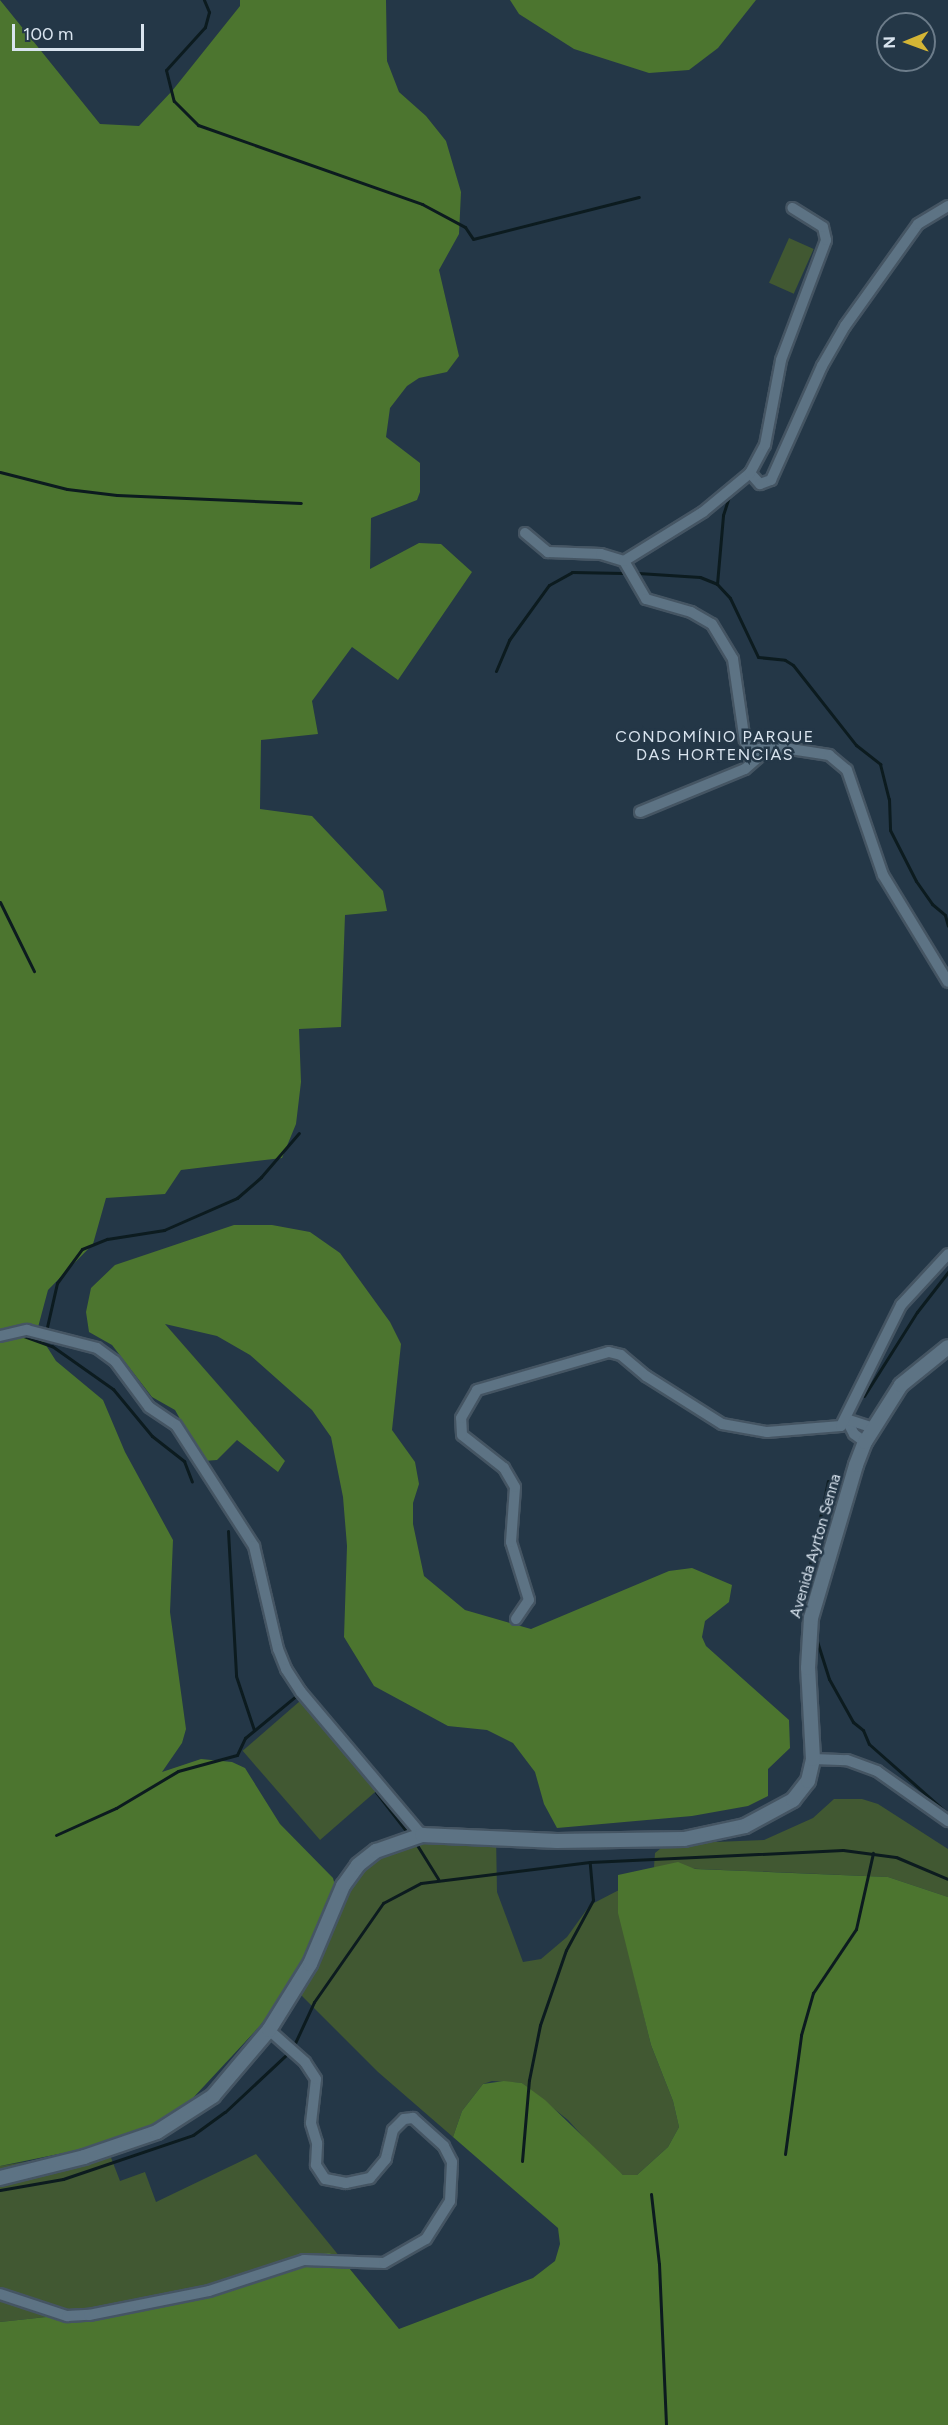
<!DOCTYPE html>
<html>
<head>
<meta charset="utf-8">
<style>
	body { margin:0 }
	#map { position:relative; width:948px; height:2425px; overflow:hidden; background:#243747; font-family:Figtree,sans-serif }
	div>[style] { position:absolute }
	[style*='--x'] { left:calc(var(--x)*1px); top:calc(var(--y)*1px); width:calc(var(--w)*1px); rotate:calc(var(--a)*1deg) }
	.green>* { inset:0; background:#415832; transform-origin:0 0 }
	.forest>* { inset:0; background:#4c752f }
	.stream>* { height:3px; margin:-1.5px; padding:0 1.5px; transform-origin:1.5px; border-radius:1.5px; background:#0c1b1f }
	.roads { filter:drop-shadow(2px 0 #455563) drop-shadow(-2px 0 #455563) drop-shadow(0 2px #455563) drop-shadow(0 -2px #455563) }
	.minor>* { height:10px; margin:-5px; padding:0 5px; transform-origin:5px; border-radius:5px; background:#5d7384 }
	.tertiary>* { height:14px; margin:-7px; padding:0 7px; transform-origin:7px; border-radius:7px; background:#5d7384 }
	span { translate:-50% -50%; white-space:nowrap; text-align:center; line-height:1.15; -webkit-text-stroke:5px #243747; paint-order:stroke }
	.street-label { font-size:15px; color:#d9e4ef }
	.neighbourhood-label { font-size:16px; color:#d9e4ef; letter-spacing:1.5px }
	.north { position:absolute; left:876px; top:12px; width:60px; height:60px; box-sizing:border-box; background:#243747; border:2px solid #6c7c8a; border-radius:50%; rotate:269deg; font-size:16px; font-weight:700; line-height:24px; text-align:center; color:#d9e4ef }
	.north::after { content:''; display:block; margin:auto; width:21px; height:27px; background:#d4b535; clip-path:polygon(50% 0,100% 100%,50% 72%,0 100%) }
	.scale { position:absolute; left:12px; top:24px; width:132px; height:27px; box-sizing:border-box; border:3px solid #d9e4ef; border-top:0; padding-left:8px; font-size:18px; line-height:21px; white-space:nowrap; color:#d9e4ef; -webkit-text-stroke:4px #243747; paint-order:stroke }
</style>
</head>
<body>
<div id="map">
	<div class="green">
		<div style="left:789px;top:238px;width:27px;height:49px;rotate:24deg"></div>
		<div style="left:300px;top:1701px;width:118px;height:76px;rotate:49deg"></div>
		<div style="clip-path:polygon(834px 1799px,862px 1799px,878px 1804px,948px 1849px,948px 1897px,888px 1877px,654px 1867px,655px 1853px,666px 1844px,764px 1840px,813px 1818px)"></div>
		<div style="clip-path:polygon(496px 1835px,497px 1892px,523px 1962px,541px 1959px,567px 1937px,590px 1905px,619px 1890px,619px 1913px,651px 2045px,673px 2101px,679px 2127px,668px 2147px,637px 2175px,623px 2175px,605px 2161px,568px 2120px,522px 2083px,492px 2081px,483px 2084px,462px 2111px,453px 2137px,378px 2072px,291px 1985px,337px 1893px,335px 1887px,391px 1840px)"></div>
		<div style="clip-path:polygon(105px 2142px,120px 2181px,145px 2172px,156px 2202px,256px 2154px,340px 2257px,286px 2259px,166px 2304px,0 2322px,0 2166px,49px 2158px)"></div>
	</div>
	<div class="forest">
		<div style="clip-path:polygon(0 0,100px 124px,139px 126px,172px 91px,240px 6px,240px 0,386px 0,387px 61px,399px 92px,426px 116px,446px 141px,461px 192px,459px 234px,439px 270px,459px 356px,447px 372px,419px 378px,407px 386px,390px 408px,386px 437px,420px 463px,420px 492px,417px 500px,371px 518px,370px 569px,419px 543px,441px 544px,472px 572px,398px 680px,352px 647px,312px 701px,318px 734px,261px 740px,260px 809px,312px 816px,383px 891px,387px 911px,345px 915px,341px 1027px,299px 1029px,301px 1082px,296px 1124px,282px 1158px,181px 1170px,165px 1194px,106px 1198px,93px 1244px,48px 1290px,37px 1331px,56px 1361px,103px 1400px,125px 1452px,173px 1540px,170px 1612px,186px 1729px,182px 1743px,162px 1772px,201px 1759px,232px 1762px,245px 1768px,280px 1824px,333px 1878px,337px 1893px,304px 1967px,259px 2027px,192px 2099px,150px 2127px,83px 2149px,0 2166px)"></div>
		<div style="clip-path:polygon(510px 0,756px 0,718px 48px,689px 70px,649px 73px,574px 49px,519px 14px)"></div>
		<div style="clip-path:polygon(234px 1225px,272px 1225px,310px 1232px,340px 1253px,390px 1322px,401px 1344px,392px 1430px,415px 1462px,419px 1484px,413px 1503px,413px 1524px,424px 1576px,465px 1610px,531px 1629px,669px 1571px,692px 1568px,732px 1585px,729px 1602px,705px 1621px,702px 1637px,706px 1646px,789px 1720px,790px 1748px,768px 1769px,768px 1796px,748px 1806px,692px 1816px,557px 1828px,544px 1804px,535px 1772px,513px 1743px,487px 1730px,448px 1726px,374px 1686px,344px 1637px,347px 1546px,343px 1497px,331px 1437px,312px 1410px,250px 1355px,217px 1336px,165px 1324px,285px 1461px,278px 1472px,237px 1440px,217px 1460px,204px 1461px,175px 1410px,152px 1397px,112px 1345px,89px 1332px,86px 1312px,91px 1288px,115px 1265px)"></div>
		<div style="clip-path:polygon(678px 1862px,695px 1869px,888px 1877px,948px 1897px,948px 2425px,0 2425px,0 2322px,166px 2304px,286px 2259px,329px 2253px,340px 2257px,399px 2329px,533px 2278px,555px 2261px,560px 2244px,558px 2228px,453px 2137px,462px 2111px,483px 2084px,504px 2081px,522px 2083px,545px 2100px,623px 2175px,637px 2175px,668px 2147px,679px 2127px,673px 2101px,651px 2045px,618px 1913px,618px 1875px)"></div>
	</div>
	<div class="stream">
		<div style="--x:204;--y:0;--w:13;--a:67"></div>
		<div style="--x:209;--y:12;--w:16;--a:105"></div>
		<div style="--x:205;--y:27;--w:58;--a:132.2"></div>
		<div style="--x:166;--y:70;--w:32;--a:76"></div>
		<div style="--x:174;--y:101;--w:34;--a:45"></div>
		<div style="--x:198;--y:125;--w:238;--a:19.4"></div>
		<div style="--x:422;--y:204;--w:49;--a:28.1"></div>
		<div style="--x:465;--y:227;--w:14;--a:56"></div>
		<div style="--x:473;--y:239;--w:171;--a:-14.2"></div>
		<div style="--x:0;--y:472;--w:69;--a:14.2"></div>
		<div style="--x:67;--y:489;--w:50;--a:6.8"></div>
		<div style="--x:117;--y:495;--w:184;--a:2.5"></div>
		<div style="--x:638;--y:573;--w:62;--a:3.7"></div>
		<div style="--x:700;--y:577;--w:18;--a:22"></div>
		<div style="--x:717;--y:584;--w:19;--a:47"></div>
		<div style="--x:730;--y:598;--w:65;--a:64.6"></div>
		<div style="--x:758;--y:657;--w:27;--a:6"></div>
		<div style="--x:785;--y:660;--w:9;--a:32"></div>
		<div style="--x:793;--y:665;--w:102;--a:51.8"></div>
		<div style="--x:856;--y:745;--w:31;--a:38"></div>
		<div style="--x:880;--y:764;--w:36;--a:76"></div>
		<div style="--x:889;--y:799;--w:31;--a:88"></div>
		<div style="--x:890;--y:830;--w:57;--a:63"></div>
		<div style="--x:916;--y:881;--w:28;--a:55"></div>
		<div style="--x:932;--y:904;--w:17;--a:40"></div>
		<div style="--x:945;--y:915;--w:11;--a:75"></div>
		<div style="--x:717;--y:584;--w:69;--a:-85"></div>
		<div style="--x:723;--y:515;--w:22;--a:-72"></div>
		<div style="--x:496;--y:671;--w:34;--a:-67"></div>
		<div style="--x:509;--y:640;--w:68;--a:-54"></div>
		<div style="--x:549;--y:585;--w:26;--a:-29"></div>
		<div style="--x:572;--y:572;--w:51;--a:1.1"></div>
		<div style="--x:0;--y:902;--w:77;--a:63.8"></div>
		<div style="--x:47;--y:1327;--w:45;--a:-77.2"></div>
		<div style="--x:57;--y:1283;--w:42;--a:-53.7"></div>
		<div style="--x:82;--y:1249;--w:27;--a:-22"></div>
		<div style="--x:107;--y:1239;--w:58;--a:-9"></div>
		<div style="--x:164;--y:1230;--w:80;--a:-23.7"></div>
		<div style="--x:237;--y:1198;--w:32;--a:-41"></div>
		<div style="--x:261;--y:1177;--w:58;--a:-49.2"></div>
		<div style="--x:21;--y:1335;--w:33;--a:20"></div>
		<div style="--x:52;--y:1346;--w:75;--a:35.2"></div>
		<div style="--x:113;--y:1389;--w:61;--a:50.3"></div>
		<div style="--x:152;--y:1436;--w:41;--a:38"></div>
		<div style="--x:184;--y:1461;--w:22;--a:69"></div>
		<div style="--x:864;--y:1396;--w:99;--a:-57.8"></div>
		<div style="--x:917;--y:1312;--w:51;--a:-52.2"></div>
		<div style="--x:228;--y:1531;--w:145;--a:86.8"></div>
		<div style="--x:236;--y:1676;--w:57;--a:71.6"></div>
		<div style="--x:807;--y:1604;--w:40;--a:-85.7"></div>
		<div style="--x:810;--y:1564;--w:85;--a:-77.8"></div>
		<div style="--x:816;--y:1638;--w:43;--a:72.4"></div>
		<div style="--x:829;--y:1679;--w:49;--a:60.8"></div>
		<div style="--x:853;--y:1722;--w:13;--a:39"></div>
		<div style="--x:863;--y:1730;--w:15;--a:67"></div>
		<div style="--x:869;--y:1744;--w:106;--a:41.5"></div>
		<div style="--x:376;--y:1792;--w:51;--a:52.2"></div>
		<div style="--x:56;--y:1835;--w:66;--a:-24.2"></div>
		<div style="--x:116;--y:1808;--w:72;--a:-30.8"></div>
		<div style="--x:178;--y:1771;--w:61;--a:-15.2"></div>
		<div style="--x:237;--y:1755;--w:19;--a:-65"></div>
		<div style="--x:245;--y:1738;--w:67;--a:-39.6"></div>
		<div style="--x:417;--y:1845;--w:40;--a:58"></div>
		<div style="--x:295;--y:2043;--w:45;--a:-65.1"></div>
		<div style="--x:314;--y:2002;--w:121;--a:-55.1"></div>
		<div style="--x:383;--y:1903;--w:43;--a:-27.8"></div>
		<div style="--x:421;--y:1883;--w:170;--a:-7.1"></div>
		<div style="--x:590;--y:1862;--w:253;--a:-2.7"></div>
		<div style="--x:843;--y:1850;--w:53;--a:7.5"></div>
		<div style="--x:896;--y:1857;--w:56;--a:22.9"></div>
		<div style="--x:785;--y:2154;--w:120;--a:-82.3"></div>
		<div style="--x:801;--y:2035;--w:44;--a:-74.1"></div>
		<div style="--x:813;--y:1993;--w:77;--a:-56.1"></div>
		<div style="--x:856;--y:1929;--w:78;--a:-77.4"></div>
		<div style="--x:522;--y:2161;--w:81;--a:-85.1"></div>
		<div style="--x:529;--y:2080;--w:56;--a:-78.7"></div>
		<div style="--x:540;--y:2025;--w:79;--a:-70.9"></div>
		<div style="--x:566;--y:1950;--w:57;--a:-61.6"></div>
		<div style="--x:593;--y:1900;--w:38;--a:-95"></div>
		<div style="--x:0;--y:2190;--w:64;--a:-9.9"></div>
		<div style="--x:63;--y:2179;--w:137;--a:-18.7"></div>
		<div style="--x:193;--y:2135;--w:39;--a:-36"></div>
		<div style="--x:225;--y:2112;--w:83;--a:-43.1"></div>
		<div style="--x:651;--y:2194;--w:70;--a:83.5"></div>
		<div style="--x:659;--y:2264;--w:161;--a:87.5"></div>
	</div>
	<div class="roads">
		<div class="minor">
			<div style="--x:750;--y:473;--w:15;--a:48"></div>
			<div style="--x:760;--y:484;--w:12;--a:-20"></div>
			<div style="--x:771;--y:480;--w:125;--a:-65.9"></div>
			<div style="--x:822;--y:366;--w:46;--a:-60.1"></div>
			<div style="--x:845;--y:326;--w:125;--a:-54.4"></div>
			<div style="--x:918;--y:224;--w:35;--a:-31"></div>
			<div style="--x:525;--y:533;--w:30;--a:40"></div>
			<div style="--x:548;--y:552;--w:53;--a:2.2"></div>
			<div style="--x:601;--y:554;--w:24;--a:17"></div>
			<div style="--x:624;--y:561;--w:44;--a:59.9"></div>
			<div style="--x:646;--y:599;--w:47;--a:16.1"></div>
			<div style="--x:691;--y:612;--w:24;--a:30"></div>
			<div style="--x:712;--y:624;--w:41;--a:59"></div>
			<div style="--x:733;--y:659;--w:84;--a:81.8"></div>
			<div style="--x:745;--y:742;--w:11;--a:56"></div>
			<div style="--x:751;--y:751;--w:21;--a:-14"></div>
			<div style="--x:624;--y:561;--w:93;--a:-31.8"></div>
			<div style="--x:703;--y:512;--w:61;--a:-39.7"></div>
			<div style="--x:750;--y:473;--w:32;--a:-62"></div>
			<div style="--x:765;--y:445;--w:86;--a:-79.3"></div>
			<div style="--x:781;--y:360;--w:128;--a:-69.4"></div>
			<div style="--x:826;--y:240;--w:13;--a:-103"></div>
			<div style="--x:823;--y:227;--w:36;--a:-148"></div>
			<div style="--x:640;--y:812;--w:113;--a:-22.3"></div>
			<div style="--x:745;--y:769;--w:35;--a:-41"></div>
			<div style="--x:771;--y:746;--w:59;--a:8.8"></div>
			<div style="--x:829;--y:755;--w:23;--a:40"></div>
			<div style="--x:847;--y:770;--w:111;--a:71.1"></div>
			<div style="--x:883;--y:875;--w:125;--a:58.7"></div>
			<div style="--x:0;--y:1336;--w:28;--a:-13"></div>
			<div style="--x:27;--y:1330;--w:72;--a:14.4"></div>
			<div style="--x:97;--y:1348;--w:22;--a:36"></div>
			<div style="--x:115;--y:1361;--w:57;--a:53.5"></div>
			<div style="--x:149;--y:1407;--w:32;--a:34"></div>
			<div style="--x:176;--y:1425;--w:144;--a:57.2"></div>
			<div style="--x:254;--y:1546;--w:106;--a:76.9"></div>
			<div style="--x:278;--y:1649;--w:22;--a:68"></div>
			<div style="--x:286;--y:1669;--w:27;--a:57"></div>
			<div style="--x:301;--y:1692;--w:187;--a:49.8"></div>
			<div style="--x:846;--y:1419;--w:17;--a:62"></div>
			<div style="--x:854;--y:1434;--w:14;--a:36"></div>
			<div style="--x:846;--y:1419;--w:29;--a:18"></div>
			<div style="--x:516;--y:1619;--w:23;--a:-56"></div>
			<div style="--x:529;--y:1600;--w:61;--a:-107.2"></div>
			<div style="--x:511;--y:1542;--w:55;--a:-85.8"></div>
			<div style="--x:515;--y:1487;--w:22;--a:-120"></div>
			<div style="--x:504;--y:1468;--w:53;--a:-141.8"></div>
			<div style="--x:462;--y:1435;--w:17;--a:-93"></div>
			<div style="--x:461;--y:1418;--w:32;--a:-60"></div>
			<div style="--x:477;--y:1390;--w:137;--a:-16.1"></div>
			<div style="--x:609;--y:1352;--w:12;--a:14"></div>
			<div style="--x:621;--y:1355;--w:33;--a:40"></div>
			<div style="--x:646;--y:1376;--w:90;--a:32.3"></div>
			<div style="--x:722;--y:1424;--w:46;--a:10.1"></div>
			<div style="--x:767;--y:1432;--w:74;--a:-4.6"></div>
			<div style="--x:841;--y:1426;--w:135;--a:-63.6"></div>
			<div style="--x:901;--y:1305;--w:69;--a:-47.3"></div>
			<div style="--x:813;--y:1759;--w:34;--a:2"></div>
			<div style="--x:847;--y:1760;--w:32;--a:20"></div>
			<div style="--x:877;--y:1771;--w:87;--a:35.2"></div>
			<div style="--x:0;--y:2294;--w:71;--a:18.2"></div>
			<div style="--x:67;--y:2316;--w:22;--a:-3"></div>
			<div style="--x:89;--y:2315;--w:122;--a:-11.3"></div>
			<div style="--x:209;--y:2291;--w:100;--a:-18.1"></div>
			<div style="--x:304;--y:2260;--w:80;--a:2.1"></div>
			<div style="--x:384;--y:2263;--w:48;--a:-29.7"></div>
			<div style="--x:426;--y:2239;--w:45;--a:-57.7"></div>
			<div style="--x:450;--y:2201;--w:39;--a:-87"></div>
			<div style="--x:452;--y:2162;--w:18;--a:-117"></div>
			<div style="--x:444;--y:2146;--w:42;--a:-137.9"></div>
			<div style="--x:413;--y:2118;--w:9;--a:174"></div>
			<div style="--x:404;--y:2119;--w:16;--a:135"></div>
			<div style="--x:393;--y:2130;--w:30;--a:104"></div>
			<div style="--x:386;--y:2159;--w:25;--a:130"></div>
			<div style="--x:370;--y:2178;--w:25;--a:168"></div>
			<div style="--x:346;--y:2183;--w:21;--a:-169"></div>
			<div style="--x:325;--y:2179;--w:17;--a:-123"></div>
			<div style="--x:316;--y:2165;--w:22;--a:-87"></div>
			<div style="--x:317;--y:2143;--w:21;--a:-107"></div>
			<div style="--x:311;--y:2123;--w:44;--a:-83.5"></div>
			<div style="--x:316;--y:2079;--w:20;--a:-123"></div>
			<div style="--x:305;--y:2062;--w:48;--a:-138.4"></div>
		</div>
		<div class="tertiary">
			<div style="--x:0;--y:2178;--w:87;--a:-14"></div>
			<div style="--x:84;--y:2157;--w:77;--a:-18.9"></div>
			<div style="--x:157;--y:2132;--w:67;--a:-32.7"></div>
			<div style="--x:213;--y:2096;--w:87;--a:-49.7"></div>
			<div style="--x:269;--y:2030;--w:78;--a:-58.2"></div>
			<div style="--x:310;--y:1964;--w:85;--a:-67.1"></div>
			<div style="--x:343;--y:1886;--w:26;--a:-54"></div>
			<div style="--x:358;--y:1865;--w:23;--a:-38"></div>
			<div style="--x:376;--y:1851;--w:49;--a:-19.2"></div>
			<div style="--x:422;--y:1835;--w:135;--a:2.5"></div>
			<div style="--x:557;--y:1841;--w:127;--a:-0.9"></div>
			<div style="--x:684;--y:1839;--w:62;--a:-12"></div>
			<div style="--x:745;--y:1826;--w:55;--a:-28.4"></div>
			<div style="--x:793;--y:1800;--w:24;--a:-52"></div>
			<div style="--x:808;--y:1781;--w:23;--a:-77"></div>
			<div style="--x:813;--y:1759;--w:91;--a:-93.1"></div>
			<div style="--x:808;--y:1668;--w:50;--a:-86.6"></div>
			<div style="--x:811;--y:1618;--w:159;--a:-73.6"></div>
			<div style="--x:856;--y:1465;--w:25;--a:-69"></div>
			<div style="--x:865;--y:1442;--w:67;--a:-57.7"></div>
			<div style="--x:901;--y:1385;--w:60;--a:-39"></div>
		</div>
	</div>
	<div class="street-label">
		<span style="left:816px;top:1546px;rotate:-74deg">Avenida Ayrton Senna</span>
	</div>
	<div class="neighbourhood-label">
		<span style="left:715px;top:746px">CONDOMÍNIO PARQUE<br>DAS HORTENCIAS</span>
	</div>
	<div class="north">N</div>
	<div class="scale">100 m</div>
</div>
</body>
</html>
